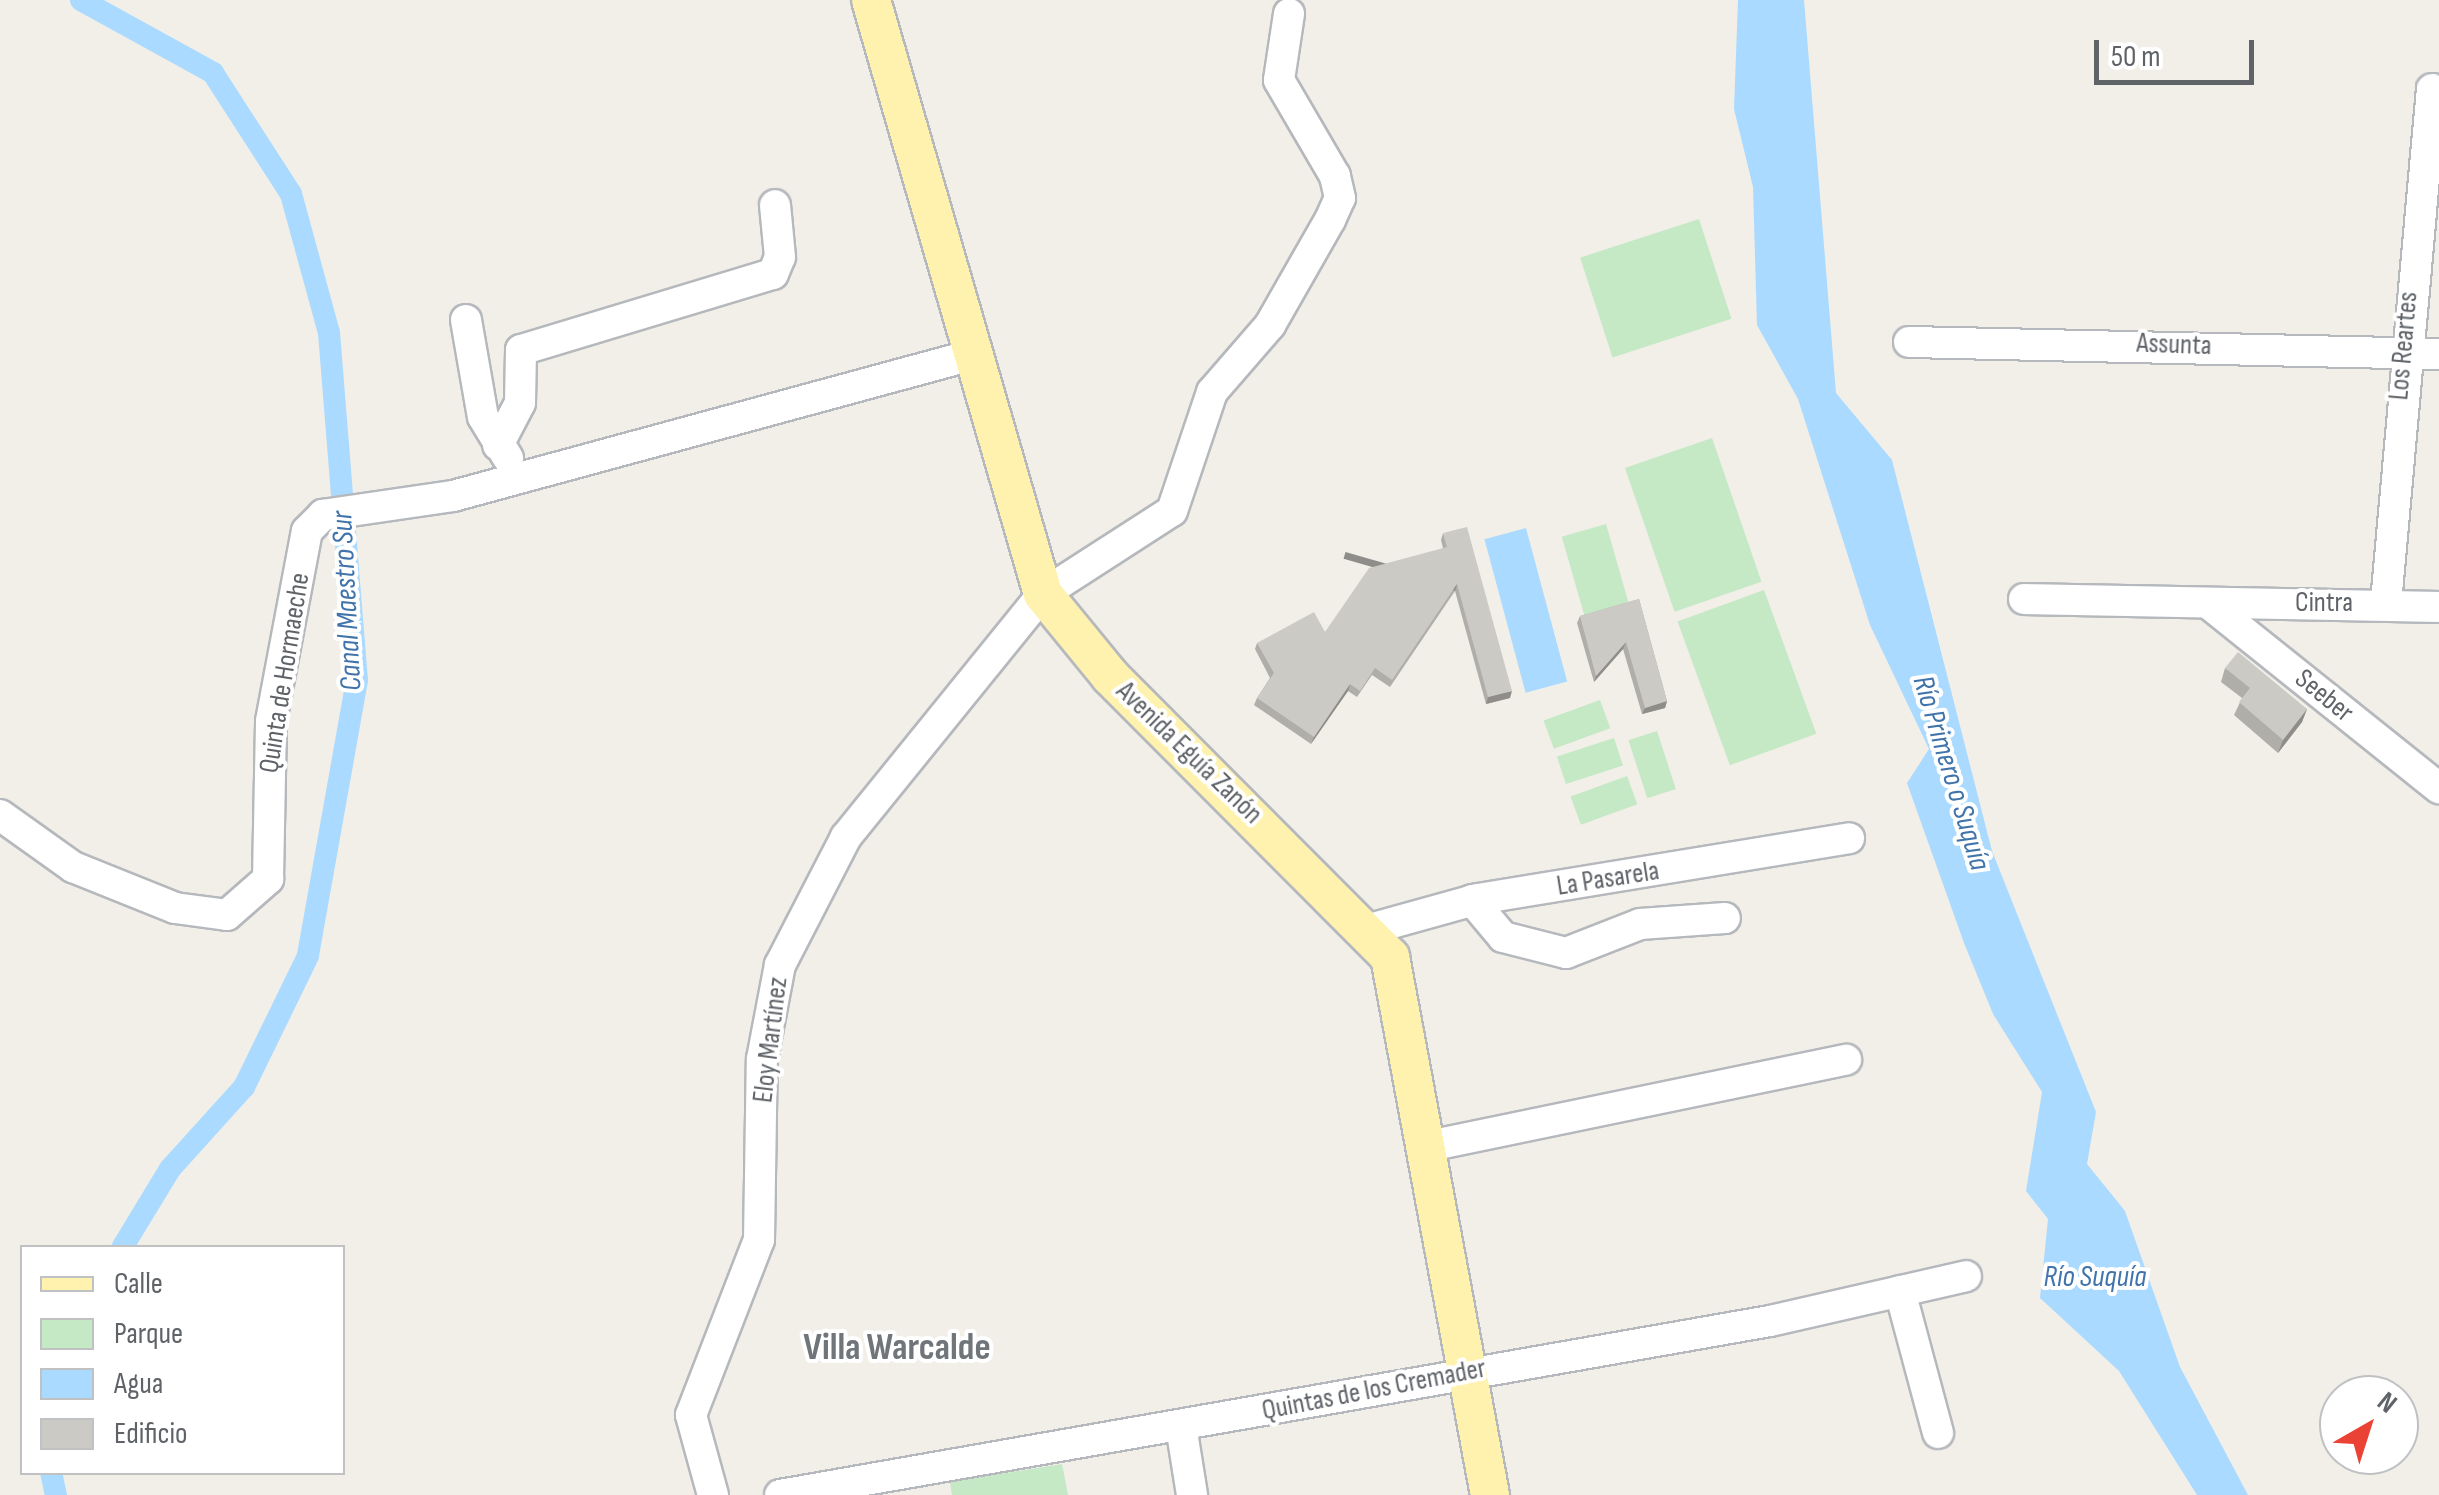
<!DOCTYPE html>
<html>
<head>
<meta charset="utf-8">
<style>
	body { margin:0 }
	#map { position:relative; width:2439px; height:1495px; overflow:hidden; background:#f1efe8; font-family:"Sofia Sans Condensed",sans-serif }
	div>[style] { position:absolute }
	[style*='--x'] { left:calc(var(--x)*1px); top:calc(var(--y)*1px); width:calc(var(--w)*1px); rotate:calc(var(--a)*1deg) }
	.green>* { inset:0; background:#c5e8c5; transform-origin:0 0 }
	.water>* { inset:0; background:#aadaff; transform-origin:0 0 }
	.canal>* { height:22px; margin:-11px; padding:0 11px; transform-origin:11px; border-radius:11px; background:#aadaff }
	.roads { filter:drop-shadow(2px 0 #b5b8bc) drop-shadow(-2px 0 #b5b8bc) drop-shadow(0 2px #b5b8bc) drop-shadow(0 -2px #b5b8bc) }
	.minor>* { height:30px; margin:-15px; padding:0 15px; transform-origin:15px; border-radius:15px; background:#fff }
	.major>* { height:38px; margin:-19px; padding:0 19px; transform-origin:19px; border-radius:19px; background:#fff2af }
	.wall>* { inset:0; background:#afaea9 }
	.shaded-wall>* { inset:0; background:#8f8d8a; transform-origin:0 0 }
	.building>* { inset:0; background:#cccac5 }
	span { translate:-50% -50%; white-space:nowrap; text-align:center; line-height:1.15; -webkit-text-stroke:8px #fff; paint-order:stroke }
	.street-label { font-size:28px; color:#5f6368 }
	.water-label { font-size:30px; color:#4174aa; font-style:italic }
	.district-label { font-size:38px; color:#70757a; font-weight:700 }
	.legend { position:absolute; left:20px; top:1245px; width:325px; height:230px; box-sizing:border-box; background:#fff; border:2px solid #bfc1c3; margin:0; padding:12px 18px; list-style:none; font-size:30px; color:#5f6368 }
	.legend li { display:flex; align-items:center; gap:20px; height:50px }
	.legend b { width:50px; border:2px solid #bfc1c3 }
	.north { position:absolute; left:2319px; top:1375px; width:100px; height:100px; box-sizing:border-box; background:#fff; border:2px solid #bfc1c3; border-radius:50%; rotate:39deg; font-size:28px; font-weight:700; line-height:40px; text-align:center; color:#5f6368 }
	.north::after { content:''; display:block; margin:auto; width:35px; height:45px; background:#ea4335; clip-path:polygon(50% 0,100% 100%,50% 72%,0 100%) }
	.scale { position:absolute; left:2094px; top:40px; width:160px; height:45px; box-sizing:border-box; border:5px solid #5f6368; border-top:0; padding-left:12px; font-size:30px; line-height:35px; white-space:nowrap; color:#5f6368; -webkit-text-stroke:8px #fff; paint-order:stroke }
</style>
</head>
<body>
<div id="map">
	<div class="green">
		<div style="left:1699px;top:219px;width:105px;height:125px;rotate:72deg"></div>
		<div style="left:1712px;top:438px;width:152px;height:92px;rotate:71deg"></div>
		<div style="left:1606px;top:524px;width:87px;height:46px;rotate:74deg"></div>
		<div style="left:1764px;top:590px;width:153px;height:92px;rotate:70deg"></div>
		<div style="left:1600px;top:700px;width:30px;height:60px;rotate:70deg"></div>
		<div style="left:1657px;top:731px;width:61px;height:30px;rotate:72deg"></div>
		<div style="left:1614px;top:738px;width:29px;height:60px;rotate:72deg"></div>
		<div style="left:1627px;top:776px;width:30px;height:60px;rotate:70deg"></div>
		<div style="clip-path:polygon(1062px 1464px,1068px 1495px,952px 1495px,950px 1482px)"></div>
	</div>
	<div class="water">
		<div style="clip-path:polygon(1738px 0,1804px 0,1836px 393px,1892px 460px,1992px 851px,2096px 1112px,2087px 1164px,2125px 1211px,2180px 1367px,2248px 1495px,2197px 1495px,2119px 1371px,2040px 1298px,2048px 1219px,2026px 1191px,2042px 1092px,1993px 1014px,1964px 943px,1907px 783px,1929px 749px,1870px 625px,1798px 399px,1757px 325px,1753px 187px,1734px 109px)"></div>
		<div style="left:1526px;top:528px;width:159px;height:43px;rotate:75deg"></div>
	</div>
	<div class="canal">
		<div style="--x:81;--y:0;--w:151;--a:28.9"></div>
		<div style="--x:213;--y:73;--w:144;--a:57.2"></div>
		<div style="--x:291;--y:194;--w:144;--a:74.7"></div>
		<div style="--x:329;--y:333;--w:348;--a:85.4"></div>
		<div style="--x:357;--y:680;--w:280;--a:100.1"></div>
		<div style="--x:308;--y:956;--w:146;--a:116"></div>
		<div style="--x:244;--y:1087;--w:110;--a:132.1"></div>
		<div style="--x:170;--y:1169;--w:92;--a:121.3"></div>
		<div style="--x:51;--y:1472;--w:24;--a:78"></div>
	</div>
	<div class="roads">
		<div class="minor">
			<div style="--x:466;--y:320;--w:98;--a:80.1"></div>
			<div style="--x:483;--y:417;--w:48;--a:58.6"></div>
			<div style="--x:1909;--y:342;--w:530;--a:1.3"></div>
			<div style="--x:498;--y:445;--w:47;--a:-62.4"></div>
			<div style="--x:520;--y:403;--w:53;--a:-88.9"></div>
			<div style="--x:521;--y:350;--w:263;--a:-16.8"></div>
			<div style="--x:773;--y:274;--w:18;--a:-68"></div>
			<div style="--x:780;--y:257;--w:52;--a:-95.5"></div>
			<div style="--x:2024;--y:599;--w:415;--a:1.1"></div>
			<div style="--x:2386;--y:603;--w:516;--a:-84.89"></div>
			<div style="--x:2209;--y:604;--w:295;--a:38.7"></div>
			<div style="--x:0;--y:815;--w:90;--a:35.5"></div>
			<div style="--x:73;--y:867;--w:110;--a:21.9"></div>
			<div style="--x:175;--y:908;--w:52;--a:7.7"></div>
			<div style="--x:227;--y:915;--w:55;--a:-41.3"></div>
			<div style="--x:268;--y:879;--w:158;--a:-88.9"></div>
			<div style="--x:271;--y:721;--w:193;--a:-79.3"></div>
			<div style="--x:307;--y:531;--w:23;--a:-45"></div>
			<div style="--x:323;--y:515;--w:131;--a:-8.3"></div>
			<div style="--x:453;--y:496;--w:538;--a:-15.2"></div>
			<div style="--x:1472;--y:900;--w:48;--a:50"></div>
			<div style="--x:1503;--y:937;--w:65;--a:14.3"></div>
			<div style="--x:1566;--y:953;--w:79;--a:-21.4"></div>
			<div style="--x:1640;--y:924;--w:85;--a:-4"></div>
			<div style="--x:1370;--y:929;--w:112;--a:-15.5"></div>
			<div style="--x:1478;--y:899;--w:376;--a:-9.3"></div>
			<div style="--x:1429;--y:1146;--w:426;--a:-11.7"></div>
			<div style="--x:1900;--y:1291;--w:147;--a:75"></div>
			<div style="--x:1181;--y:1426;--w:70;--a:80.9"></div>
			<div style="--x:713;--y:1495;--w:83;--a:-105.4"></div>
			<div style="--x:691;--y:1415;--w:188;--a:-68.8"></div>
			<div style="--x:759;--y:1240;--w:181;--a:-89.1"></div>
			<div style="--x:762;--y:1059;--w:96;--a:-79.2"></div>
			<div style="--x:780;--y:965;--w:144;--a:-62.7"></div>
			<div style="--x:846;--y:837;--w:313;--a:-51"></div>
			<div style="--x:1043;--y:594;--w:153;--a:-32.8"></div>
			<div style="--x:1172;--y:511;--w:126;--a:-71.4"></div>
			<div style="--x:1212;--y:392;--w:89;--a:-49.1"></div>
			<div style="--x:1270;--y:325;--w:121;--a:-60.3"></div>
			<div style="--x:1330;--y:220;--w:24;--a:-66"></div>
			<div style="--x:1340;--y:198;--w:23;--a:-103"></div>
			<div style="--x:1335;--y:176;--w:111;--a:-120.3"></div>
			<div style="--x:1279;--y:80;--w:67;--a:-81.4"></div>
			<div style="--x:780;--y:1495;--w:1005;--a:-9.97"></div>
			<div style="--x:1770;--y:1321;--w:201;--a:-12.9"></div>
		</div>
		<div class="major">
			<div style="--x:871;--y:0;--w:618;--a:73.85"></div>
			<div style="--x:1043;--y:594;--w:106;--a:50.7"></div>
			<div style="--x:1110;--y:676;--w:397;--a:45.1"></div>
			<div style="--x:1390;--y:957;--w:547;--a:79.47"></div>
		</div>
	</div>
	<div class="wall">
		<div style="clip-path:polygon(1443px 533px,1510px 698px,1486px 704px,1455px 591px,1390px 687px,1372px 675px,1357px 697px,1348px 691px,1311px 744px,1254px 705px,1257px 698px,1270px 678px,1255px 649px,1257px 643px,1325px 632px,1443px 548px,1441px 540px)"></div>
		<div style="clip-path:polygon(1639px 599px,1667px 701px,1665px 708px,1642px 714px,1623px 649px,1594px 682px,1577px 623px,1580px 616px)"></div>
		<div style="clip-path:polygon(2225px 668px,2307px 709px,2302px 722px,2278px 753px,2234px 715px,2242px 698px,2221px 682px)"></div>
	</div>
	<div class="shaded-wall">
		<div style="left:1457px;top:584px;width:7px;height:116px;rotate:106deg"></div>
		<div style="clip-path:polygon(1626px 642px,1623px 649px,1594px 682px,1596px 676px)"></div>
		<div style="clip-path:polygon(1350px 684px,1348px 691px,1311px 744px,1314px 737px)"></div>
		<div style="clip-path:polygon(1512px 691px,1510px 698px,1486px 704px,1488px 697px)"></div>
		<div style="clip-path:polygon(1667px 701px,1665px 708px,1642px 714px,1645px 708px)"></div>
		<div style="clip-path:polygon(2307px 709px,2302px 722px,2278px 753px,2283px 740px)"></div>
	</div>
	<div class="building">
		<div style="clip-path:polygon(1467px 527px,1512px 691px,1488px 697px,1457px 584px,1392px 680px,1375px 668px,1360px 691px,1350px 684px,1314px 737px,1257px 698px,1274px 673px,1257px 643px,1314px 612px,1325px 632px,1369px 568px,1447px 547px,1443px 533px)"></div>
		<div style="clip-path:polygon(1639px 599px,1667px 701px,1645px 708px,1626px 642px,1596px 676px,1580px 616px)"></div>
		<div style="clip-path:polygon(2238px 652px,2307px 709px,2283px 740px,2239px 702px,2250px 688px,2225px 668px)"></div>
	</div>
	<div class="street-label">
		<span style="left:2174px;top:345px;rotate:2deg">Assunta</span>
		<span style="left:2404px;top:346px;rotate:-85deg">Los Reartes</span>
		<span style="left:2324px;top:603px">Cintra</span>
		<span style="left:285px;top:673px;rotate:-81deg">Quinta de Hormaeche</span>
		<span style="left:2324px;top:696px;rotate:39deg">Seeber</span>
		<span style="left:1189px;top:753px;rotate:44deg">Avenida Eguía Zanón</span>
		<span style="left:1608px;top:879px;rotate:-9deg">La Pasarela</span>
		<span style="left:771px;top:1040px;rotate:-83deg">Eloy Martínez</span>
		<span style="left:1374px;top:1390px;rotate:-11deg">Quintas de los Cremader</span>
	</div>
	<div class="water-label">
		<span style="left:347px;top:601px;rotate:-93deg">Canal Maestro Sur</span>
		<span style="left:1951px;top:773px;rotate:73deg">Río Primero o Suquía</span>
		<span style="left:2095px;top:1277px">Río Suquía</span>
	</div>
	<div class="district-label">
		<span style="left:897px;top:1348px">Villa Warcalde</span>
	</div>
	<ul class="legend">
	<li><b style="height:12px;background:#fff2af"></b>Calle</li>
	<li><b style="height:28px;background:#c5e8c5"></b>Parque</li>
	<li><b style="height:28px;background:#aadaff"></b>Agua</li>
	<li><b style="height:28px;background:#cccac5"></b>Edificio</li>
	</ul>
	<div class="north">N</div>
	<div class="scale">50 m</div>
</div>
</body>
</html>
